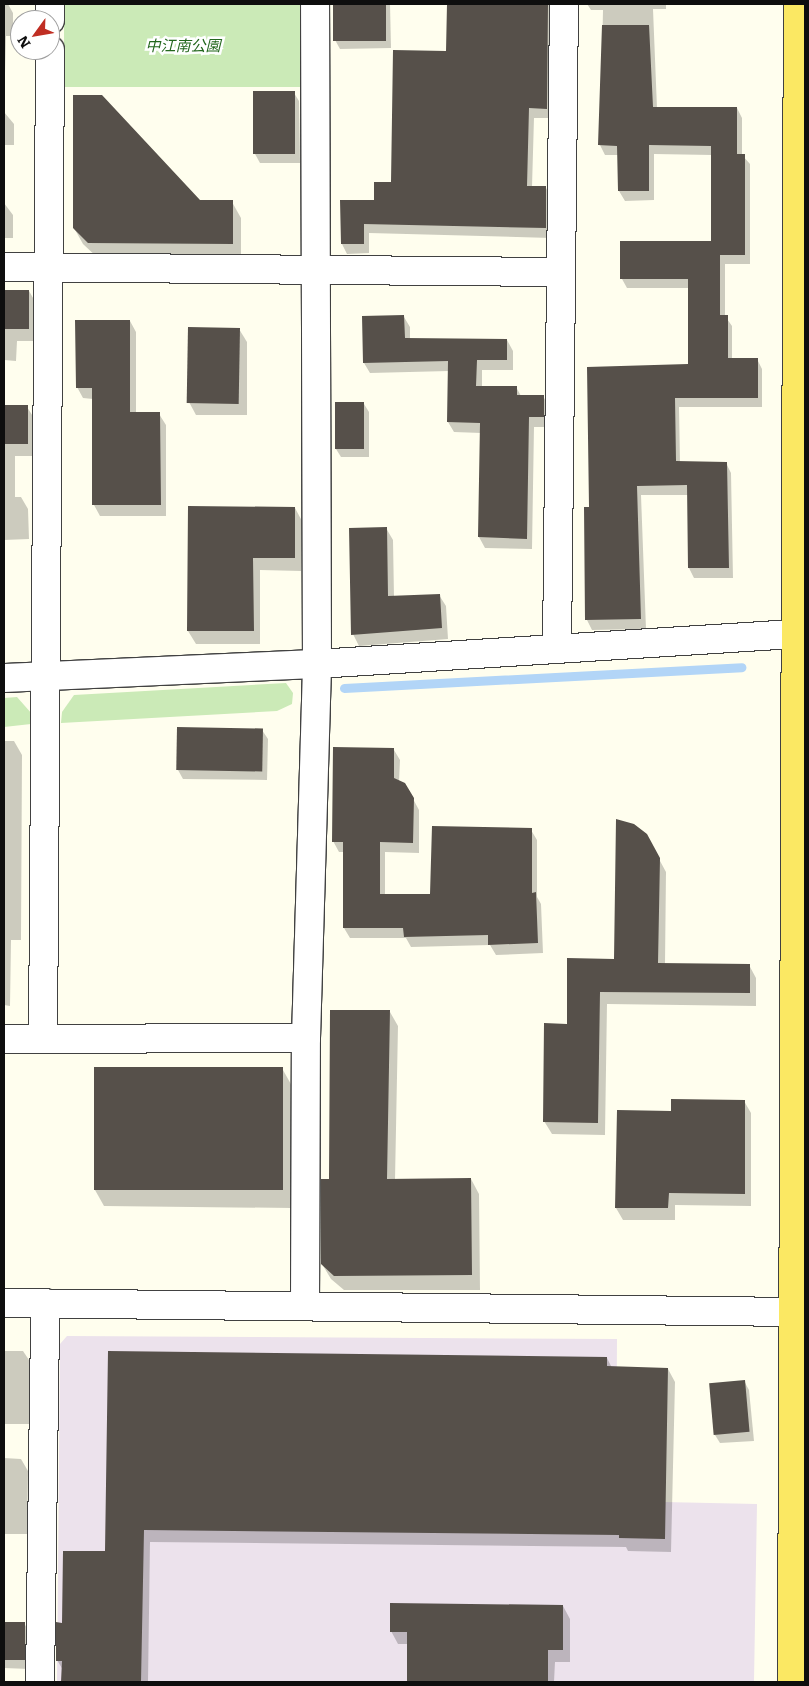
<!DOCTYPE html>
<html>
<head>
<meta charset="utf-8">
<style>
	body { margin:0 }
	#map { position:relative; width:809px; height:1686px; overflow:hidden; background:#fffeee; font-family:Literata,"Noto Sans JP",serif }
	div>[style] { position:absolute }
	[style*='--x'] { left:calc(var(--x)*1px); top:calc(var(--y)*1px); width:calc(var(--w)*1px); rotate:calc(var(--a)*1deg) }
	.industrial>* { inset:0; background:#ece2ec }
	.green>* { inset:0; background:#cbeab7; transform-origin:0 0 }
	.shadow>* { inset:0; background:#0003 }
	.stream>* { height:9px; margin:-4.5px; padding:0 4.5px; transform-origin:4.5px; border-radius:4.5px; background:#b2d5f7 }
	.building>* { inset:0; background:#56504a; transform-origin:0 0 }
	.roads { filter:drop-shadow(1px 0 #414141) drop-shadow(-1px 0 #414141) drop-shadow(0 1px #414141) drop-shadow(0 -1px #414141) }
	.minor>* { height:28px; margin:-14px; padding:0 14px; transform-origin:14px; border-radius:14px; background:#fff }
	.tertiary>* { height:28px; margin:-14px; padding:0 14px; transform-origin:14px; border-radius:14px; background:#fff }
	.primary>* { height:28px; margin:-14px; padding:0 14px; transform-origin:14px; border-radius:14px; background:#fbe863 }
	span { translate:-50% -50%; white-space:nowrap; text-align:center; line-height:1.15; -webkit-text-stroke:5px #fff; paint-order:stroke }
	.park-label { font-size:15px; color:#23671d; font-style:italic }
	.frame { position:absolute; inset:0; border:5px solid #0e0e0e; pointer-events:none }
	.north { position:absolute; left:10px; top:10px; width:50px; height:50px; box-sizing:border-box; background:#fff; border:1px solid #9f9f9f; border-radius:50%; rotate:238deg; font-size:14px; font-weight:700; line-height:20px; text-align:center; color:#0e0e0e }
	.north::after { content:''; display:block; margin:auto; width:18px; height:22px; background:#c02e23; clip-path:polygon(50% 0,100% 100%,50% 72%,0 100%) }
</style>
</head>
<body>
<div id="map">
	<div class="industrial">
		<div style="clip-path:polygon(67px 1336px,617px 1339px,616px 1501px,757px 1504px,754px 1682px,57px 1682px,60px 1344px)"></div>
	</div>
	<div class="green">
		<div style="left:64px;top:4px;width:237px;height:83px"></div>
		<div style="clip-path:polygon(286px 683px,293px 693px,292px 704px,277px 711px,61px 723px,62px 712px,74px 695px)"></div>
		<div style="clip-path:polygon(17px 697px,32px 714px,31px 724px,4px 727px,4px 698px)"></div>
	</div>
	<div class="shadow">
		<div style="clip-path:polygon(4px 4px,8px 4px,13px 13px,13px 36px,6px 36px,4px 112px,14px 124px,14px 145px,4px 145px,4px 169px)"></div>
		<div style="clip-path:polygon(335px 4px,390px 4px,391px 48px,340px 49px,335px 40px)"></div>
		<div style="clip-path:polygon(449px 4px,552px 4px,552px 118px,534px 118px,532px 187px,546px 188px,551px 197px,551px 238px,369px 233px,369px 253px,347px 254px,342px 244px,341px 201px,375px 201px,393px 184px,447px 52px)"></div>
		<div style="clip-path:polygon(587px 4px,666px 4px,666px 9px,653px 9px,657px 108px,737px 108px,742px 118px,742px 155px,750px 164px,750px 264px,725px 264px,725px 316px,732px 326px,732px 359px,757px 359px,762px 369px,762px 407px,679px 407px,680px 463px,726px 463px,731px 473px,733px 578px,694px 578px,689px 568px,688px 495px,641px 495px,646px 629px,592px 630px,587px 620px,586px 508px,590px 508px,689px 366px,689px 288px,627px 288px,622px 279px,713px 242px,712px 155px,654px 154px,654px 200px,625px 201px,619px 191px,619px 155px,605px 155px,600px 145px,603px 10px,591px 10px)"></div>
		<div style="clip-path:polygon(294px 93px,299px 101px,300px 163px,260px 163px,255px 154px)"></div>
		<div style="clip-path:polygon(200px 201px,232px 202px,241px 218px,241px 260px,99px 259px,83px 244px,74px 228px)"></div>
		<div style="clip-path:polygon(4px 203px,13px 215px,13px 238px,5px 238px,4px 266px)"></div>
		<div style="clip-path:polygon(4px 291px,29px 291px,36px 303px,35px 341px,17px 341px,16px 361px,4px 360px)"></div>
		<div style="clip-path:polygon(404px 317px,410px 327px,410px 339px,507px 340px,513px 351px,513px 370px,482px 370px,482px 387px,516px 387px,521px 396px,543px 396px,549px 407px,549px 427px,534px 427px,532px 549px,485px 548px,479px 537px,481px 433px,454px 432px,448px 422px,449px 371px,370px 373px,364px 363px)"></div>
		<div style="clip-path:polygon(130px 321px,136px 332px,136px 413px,159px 414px,166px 425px,166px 516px,100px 516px,94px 505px,93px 399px,83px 398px,77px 387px)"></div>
		<div style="clip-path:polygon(239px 329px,247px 342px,247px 415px,196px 415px,189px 402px)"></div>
		<div style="clip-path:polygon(364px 404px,369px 412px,369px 457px,341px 457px,336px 449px)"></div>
		<div style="clip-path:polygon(4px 406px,27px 407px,34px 418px,34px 456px,15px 456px,15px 497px,21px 497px,28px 509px,29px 539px,4px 540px)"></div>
		<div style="clip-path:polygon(189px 507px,295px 508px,302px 521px,301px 571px,260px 570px,260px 644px,196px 644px,188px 631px)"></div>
		<div style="clip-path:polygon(386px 528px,393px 540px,394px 597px,439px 595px,446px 606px,448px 639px,359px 646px,353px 634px)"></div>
		<div style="clip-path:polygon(262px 730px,268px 739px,267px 780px,183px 779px,178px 770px)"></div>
		<div style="clip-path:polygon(4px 741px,14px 741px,22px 755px,21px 940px,11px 940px,10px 1006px,4px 1005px)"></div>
		<div style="clip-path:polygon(394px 750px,400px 760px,399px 782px,405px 784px,419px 810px,419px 853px,385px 852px,385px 896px,432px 895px,531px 830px,537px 840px,537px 897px,541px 904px,543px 953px,496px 955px,490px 945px,411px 947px,406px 938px,350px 938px,344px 928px,344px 852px,339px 852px,333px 841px)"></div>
		<div style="clip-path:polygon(653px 848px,666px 872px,665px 964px,749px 965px,756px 978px,756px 1006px,607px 1004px,605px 1135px,552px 1134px,544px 1121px,568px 1025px,615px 960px)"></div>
		<div style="clip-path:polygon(390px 1012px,398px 1026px,395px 1180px,471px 1179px,479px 1194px,480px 1290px,344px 1290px,331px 1279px,322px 1264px,330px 1180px)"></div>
		<div style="clip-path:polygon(283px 1070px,292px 1086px,291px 1208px,104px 1206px,95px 1190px)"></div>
		<div style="clip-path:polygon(744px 1101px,751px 1113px,751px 1206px,675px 1205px,675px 1220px,623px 1220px,616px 1208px,673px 1112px)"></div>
		<div style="clip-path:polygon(4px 1351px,23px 1351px,31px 1363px,31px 1424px,4px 1424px)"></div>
		<div style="clip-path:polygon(109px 1352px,607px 1358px,612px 1368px,668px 1369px,675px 1382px,671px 1552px,628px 1551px,626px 1547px,150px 1542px,148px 1682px,63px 1682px,63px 1670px,57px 1660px,63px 1624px,106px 1553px)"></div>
		<div style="clip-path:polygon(744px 1381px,749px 1390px,754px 1441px,720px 1443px,715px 1435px)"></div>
		<div style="clip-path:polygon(4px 1458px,21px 1459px,28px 1471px,27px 1534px,4px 1534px)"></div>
		<div style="clip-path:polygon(563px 1606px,570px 1619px,570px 1662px,555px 1662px,554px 1682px,408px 1682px,408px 1644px,398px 1644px,391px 1631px)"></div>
		<div style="clip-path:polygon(4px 1623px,24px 1623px,29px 1632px,29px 1669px,4px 1668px)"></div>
	</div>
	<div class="stream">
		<div style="--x:344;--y:688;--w:398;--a:-3"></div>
	</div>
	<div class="building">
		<div style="left:333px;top:4px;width:53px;height:37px"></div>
		<div style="clip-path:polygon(447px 4px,548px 4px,547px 109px,529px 108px,527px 186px,546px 186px,546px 228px,364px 224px,364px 244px,341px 244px,340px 200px,374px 200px,374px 182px,391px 182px,393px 50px,446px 51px)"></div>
		<div style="clip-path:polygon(602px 25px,649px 25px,653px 107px,737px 107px,737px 154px,745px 154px,745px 255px,720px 255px,720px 315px,728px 315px,728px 358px,758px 358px,758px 398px,675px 398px,676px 461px,727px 462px,729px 568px,688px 568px,687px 485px,637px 486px,641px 619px,585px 620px,584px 507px,589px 507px,587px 367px,688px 364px,688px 279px,620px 279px,620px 241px,711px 241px,711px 146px,649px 145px,649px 191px,618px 191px,617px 146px,598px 145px)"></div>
		<div style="left:295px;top:91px;width:63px;height:42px;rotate:90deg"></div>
		<div style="clip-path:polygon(73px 95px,102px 95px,200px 200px,233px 200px,233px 244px,88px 243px,73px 228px)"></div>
		<div style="left:4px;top:290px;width:25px;height:39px"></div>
		<div style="clip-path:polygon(404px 315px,405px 338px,507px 339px,507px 360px,477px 360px,476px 386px,517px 386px,517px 395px,544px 395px,544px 417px,529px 417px,527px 539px,478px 537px,480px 423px,447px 422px,448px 361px,363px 363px,362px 316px)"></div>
		<div style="clip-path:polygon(75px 320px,130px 320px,130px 412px,160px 412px,161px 505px,92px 505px,92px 388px,76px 388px)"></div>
		<div style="left:188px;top:327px;width:52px;height:76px;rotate:1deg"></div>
		<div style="left:335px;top:402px;width:29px;height:47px"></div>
		<div style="left:4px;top:405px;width:24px;height:39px"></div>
		<div style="clip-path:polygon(188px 506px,295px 507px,295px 558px,253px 558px,254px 631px,187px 631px)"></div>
		<div style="clip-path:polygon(387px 527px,388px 596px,440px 594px,442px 628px,351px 635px,349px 528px)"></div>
		<div style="left:177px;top:727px;width:86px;height:43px;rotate:1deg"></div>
		<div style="clip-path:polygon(333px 747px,394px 748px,394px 778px,405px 783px,414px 798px,413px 843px,380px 842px,380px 894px,430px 894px,432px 826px,532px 828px,532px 893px,536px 892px,538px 943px,488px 945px,488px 935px,404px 937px,403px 928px,343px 928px,343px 842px,332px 842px)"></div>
		<div style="clip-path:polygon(616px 819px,634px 824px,647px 834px,660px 858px,658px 963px,750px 964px,750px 993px,600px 992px,598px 1123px,543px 1122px,544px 1023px,567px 1024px,567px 958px,614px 959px)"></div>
		<div style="clip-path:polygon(330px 1010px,390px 1010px,387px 1179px,471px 1178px,472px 1275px,334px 1276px,321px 1264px,321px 1179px,329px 1179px)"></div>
		<div style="left:94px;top:1067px;width:189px;height:123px"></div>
		<div style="clip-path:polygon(671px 1099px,745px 1100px,745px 1194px,669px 1193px,668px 1208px,615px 1208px,617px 1110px,671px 1111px)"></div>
		<div style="clip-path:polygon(108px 1351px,607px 1357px,607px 1366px,668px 1368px,665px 1539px,619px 1538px,619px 1535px,144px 1530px,141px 1682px,61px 1682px,62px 1661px,56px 1661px,56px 1622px,62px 1623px,63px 1551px,105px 1551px)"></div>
		<div style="left:745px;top:1380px;width:52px;height:36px;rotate:85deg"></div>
		<div style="clip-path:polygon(390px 1603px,563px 1605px,563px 1650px,548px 1650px,548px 1682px,407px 1682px,407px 1632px,390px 1632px)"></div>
		<div style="left:4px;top:1622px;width:21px;height:38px"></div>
	</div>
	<div class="roads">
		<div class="minor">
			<div style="--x:50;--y:4;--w:16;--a:90"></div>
			<div style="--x:4;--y:267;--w:556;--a:0.52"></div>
			<div style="--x:557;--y:648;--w:644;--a:-89.38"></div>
			<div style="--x:4;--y:678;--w:313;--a:-2.6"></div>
			<div style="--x:317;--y:664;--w:489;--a:-3.6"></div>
			<div style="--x:43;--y:1038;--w:988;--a:-89.59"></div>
			<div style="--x:4;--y:1039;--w:302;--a:-0.2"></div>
			<div style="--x:305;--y:1305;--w:267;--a:-89.8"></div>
			<div style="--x:306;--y:1038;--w:374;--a:-88.3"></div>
			<div style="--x:317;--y:664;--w:660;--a:-90.17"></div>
			<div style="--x:40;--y:1682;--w:379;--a:-89.2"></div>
		</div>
		<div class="tertiary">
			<div style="--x:4;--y:1303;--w:789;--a:0.65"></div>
		</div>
		<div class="primary">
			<div style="--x:792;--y:1682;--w:1678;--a:-89.8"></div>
		</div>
	</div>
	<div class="park-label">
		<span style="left:183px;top:45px">中江南公園</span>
	</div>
	<div class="frame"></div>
	<div class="north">N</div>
</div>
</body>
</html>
